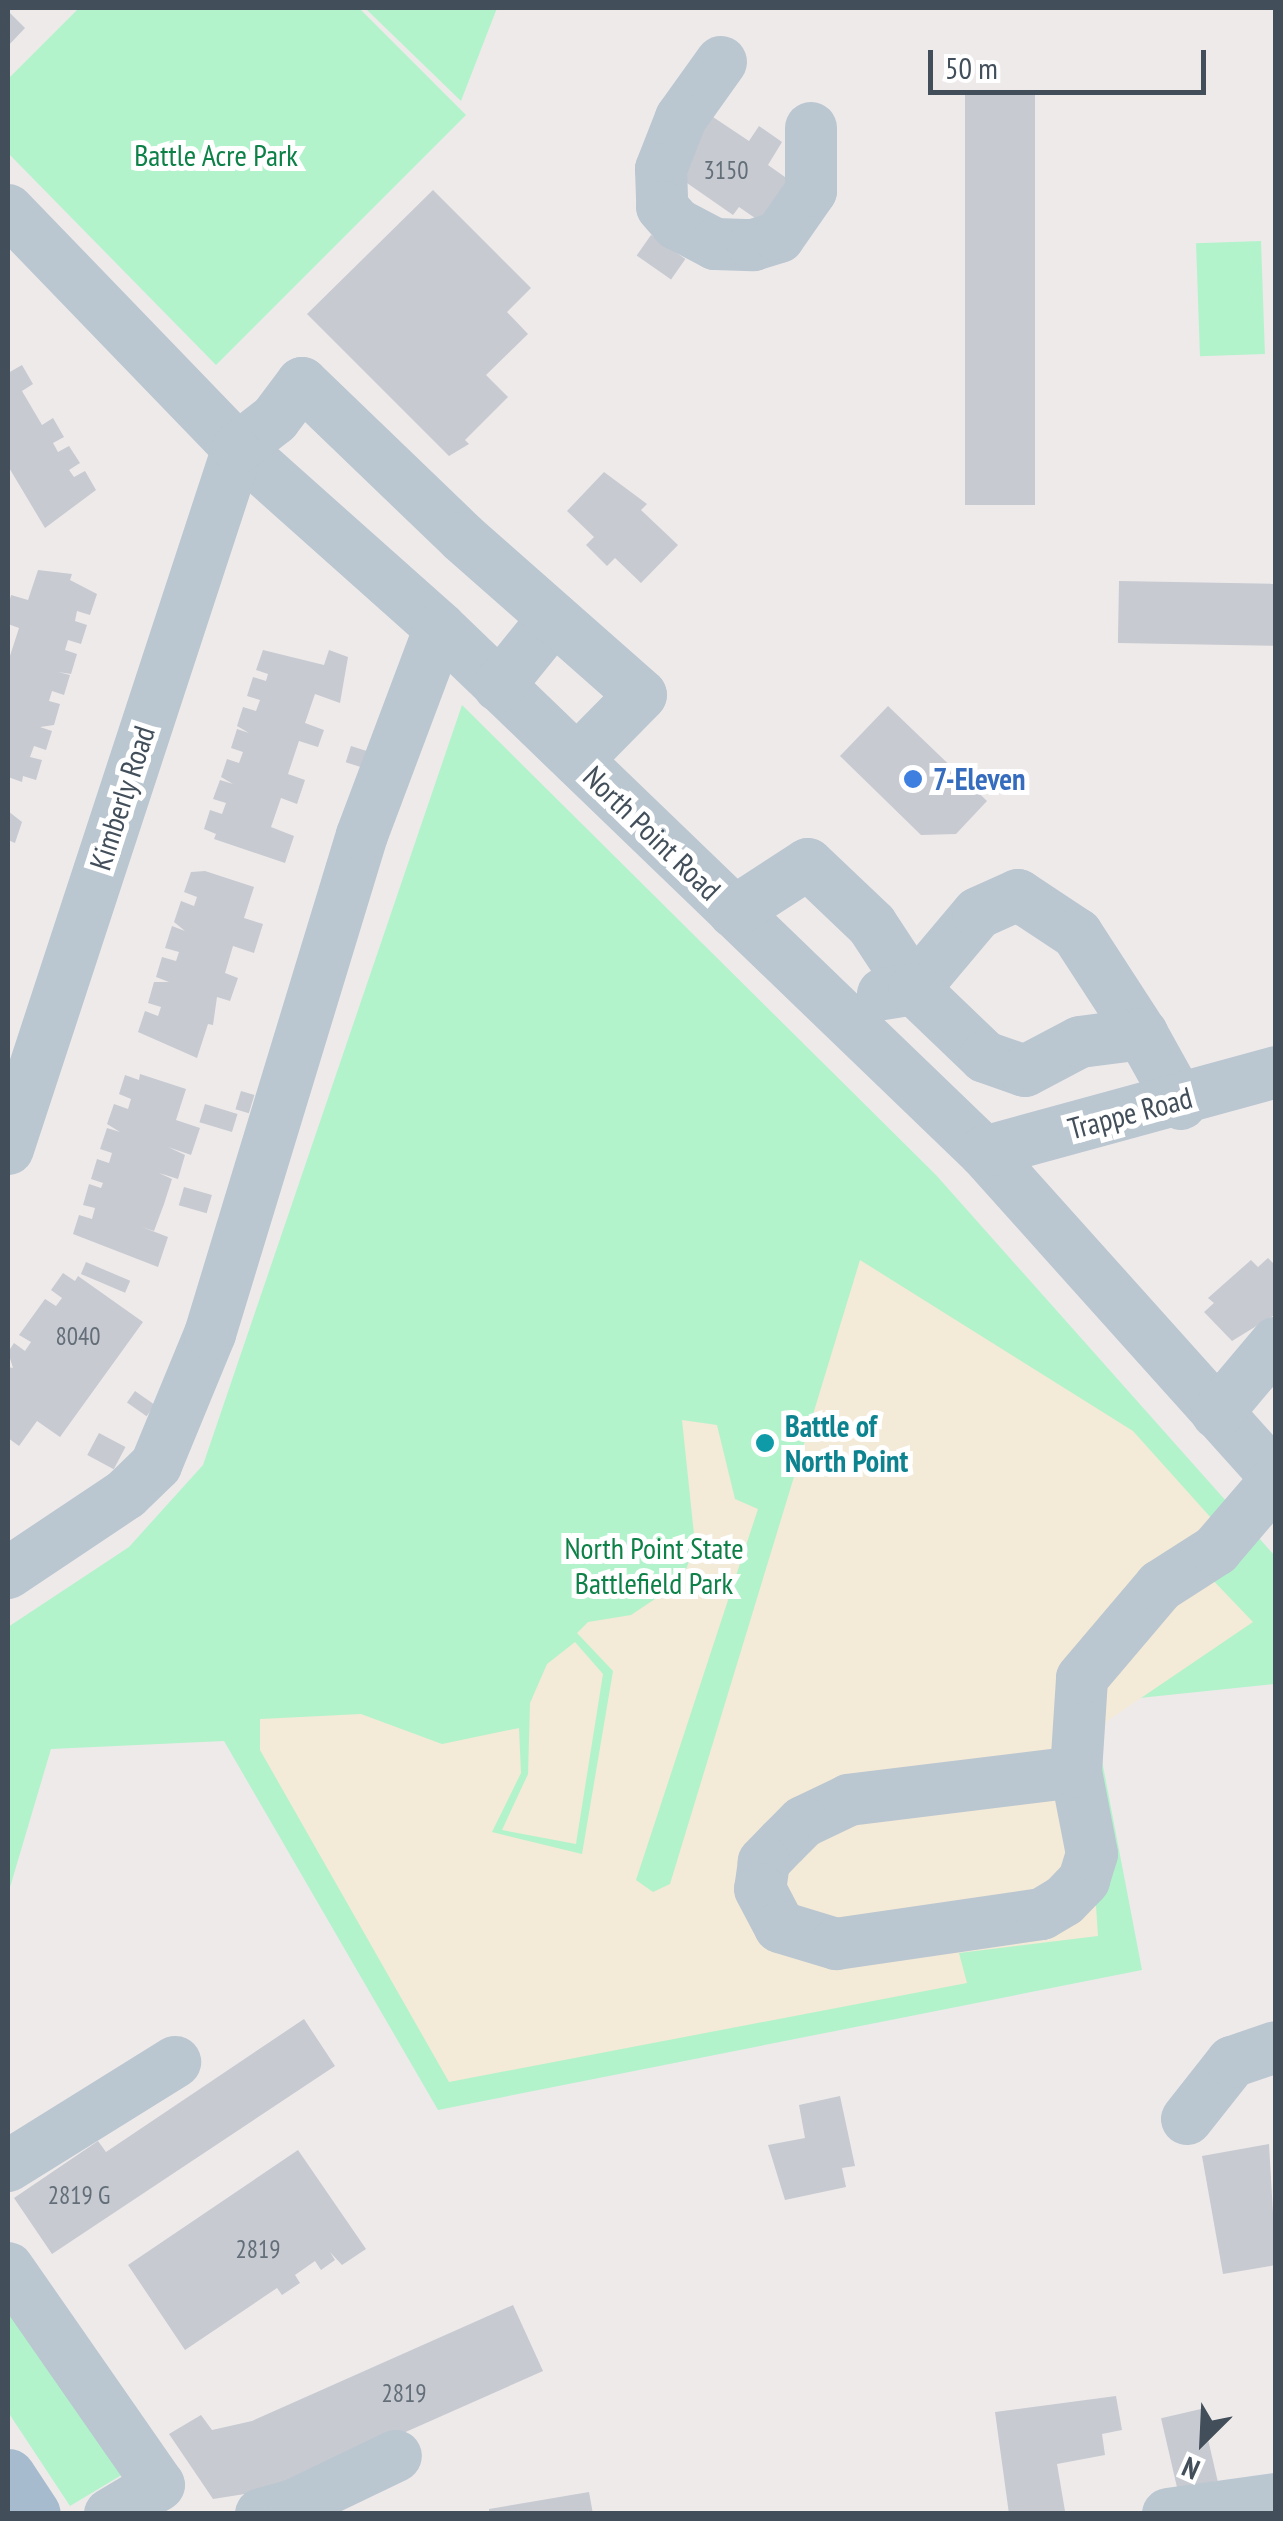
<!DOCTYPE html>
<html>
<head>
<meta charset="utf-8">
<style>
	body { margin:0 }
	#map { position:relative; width:1283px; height:2521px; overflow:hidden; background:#eeeaea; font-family:"PT Sans Narrow",sans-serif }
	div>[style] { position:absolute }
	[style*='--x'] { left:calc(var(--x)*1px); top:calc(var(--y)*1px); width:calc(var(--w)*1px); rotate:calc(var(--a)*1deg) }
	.green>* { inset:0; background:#b2f3cb; transform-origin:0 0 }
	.sand>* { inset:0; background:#f3ead8 }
	.building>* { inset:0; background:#c7cad1; transform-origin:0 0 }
	.minor>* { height:52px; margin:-26px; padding:0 26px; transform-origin:26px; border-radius:26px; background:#bac6d0 }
	.major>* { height:55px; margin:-27.5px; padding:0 27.5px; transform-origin:27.5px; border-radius:27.5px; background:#a7bbce }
	.dots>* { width:28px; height:28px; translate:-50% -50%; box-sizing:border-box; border:5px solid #fff; border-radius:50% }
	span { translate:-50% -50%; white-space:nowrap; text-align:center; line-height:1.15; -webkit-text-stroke:10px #fff; paint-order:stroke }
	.number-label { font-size:25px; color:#636e78 }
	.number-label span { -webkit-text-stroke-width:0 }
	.park-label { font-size:30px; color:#0d8147 }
	.shop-label { font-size:30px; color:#366cbe; font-weight:700 }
	.left { translate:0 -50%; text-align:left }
	.street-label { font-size:30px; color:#424f5a }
	.culture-label { font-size:30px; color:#0d838f; font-weight:700 }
	.frame { position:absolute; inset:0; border:10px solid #424f5a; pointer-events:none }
	.north { position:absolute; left:1153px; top:2391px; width:100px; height:100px; -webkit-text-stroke:8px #fff; paint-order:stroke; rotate:204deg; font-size:28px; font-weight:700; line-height:40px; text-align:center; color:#424f5a }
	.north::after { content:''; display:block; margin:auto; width:35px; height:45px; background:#424f5a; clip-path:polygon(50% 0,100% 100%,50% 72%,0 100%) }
	.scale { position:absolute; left:928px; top:50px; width:278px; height:45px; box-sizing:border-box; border:5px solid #424f5a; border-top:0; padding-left:12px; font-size:30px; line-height:35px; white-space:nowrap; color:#424f5a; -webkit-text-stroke:8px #fff; paint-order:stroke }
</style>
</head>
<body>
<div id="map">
	<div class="green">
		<div style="clip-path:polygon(79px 8px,359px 8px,466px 115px,216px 365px,8px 153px,8px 79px)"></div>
		<div style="clip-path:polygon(365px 8px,497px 8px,461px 101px)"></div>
		<div style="left:1261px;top:241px;width:113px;height:65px;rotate:88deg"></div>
		<div style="clip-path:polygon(462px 705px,936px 1175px,1275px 1556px,1275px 1684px,1091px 1703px,1142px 1970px,438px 2110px,224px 1741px,51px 1749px,8px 1894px,8px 1627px,129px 1547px,203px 1465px)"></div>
		<div style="clip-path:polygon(8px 2311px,125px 2473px,70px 2506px,8px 2412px)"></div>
	</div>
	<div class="sand">
		<div style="clip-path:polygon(860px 1260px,1133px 1431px,1239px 1549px,1207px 1574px,1253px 1622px,1085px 1736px,1098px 1936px,959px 1953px,967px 1983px,449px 2082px,260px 1750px,260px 1719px,361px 1714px,442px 1744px,519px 1728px,521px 1773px,492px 1832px,582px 1854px,613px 1671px,577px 1633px,588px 1622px,631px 1615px,682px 1581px,695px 1544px,682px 1420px,717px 1425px,735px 1499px,758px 1509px,636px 1880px,653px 1892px,670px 1884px)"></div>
		<div style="clip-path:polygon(575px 1642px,603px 1674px,576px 1844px,502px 1830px,528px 1774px,530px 1703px,547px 1664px)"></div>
	</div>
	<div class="building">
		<div style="clip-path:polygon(8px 11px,25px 28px,8px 46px)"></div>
		<div style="left:965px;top:90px;width:70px;height:415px"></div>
		<div style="clip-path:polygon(713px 117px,749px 141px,759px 126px,782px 142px,768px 165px,802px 189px,774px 231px,739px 207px,733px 215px,674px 174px)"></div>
		<div style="clip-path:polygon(433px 190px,531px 288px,507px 312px,528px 334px,486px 375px,508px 397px,465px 440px,469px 444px,449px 456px,307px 314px)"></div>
		<div style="left:651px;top:235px;width:42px;height:25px;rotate:35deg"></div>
		<div style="clip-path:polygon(22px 365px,33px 384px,22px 391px,42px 425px,53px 418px,64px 437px,53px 443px,58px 452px,69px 446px,80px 463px,69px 470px,74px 477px,85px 471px,96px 490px,45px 528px,8px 466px,8px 373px)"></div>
		<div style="clip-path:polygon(604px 472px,647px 504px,641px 510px,678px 545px,641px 583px,615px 558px,607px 566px,586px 545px,594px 537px,567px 511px)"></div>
		<div style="clip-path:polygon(38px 570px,72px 574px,70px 580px,97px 594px,90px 615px,77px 611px,75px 621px,87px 625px,81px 644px,68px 640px,65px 650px,77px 654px,71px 674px,58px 672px,70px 675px,64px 695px,52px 691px,49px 701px,60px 704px,54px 725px,40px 727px,52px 731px,46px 750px,34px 746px,30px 757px,42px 760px,36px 780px,23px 776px,22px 782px,8px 777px,8px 662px,19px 628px,8px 624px,8px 607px,11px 595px,28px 600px)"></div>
		<div style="left:1119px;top:581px;width:157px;height:62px;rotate:1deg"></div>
		<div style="clip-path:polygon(263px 650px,324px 665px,329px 650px,348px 657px,340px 703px,315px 694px,305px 723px,324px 730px,318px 747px,299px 741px,288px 774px,305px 780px,297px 804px,281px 798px,271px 827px,294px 836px,285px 863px,214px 839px,216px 834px,204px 829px,210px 810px,222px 814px,226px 803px,213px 799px,220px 780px,233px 784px,221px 777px,227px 759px,239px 763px,243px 752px,231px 748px,237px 729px,249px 733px,237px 726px,243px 707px,256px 711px,260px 700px,247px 696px,253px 677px,266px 681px,268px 674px,256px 670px)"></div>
		<div style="clip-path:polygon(888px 706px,987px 801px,956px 834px,921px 835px,840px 756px)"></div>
		<div style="left:351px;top:746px;width:19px;height:17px;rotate:18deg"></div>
		<div style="clip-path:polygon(8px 811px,22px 822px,15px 843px,8px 840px)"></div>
		<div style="clip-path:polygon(205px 871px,254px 887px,244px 918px,263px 924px,254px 953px,233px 946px,225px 973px,238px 978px,230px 1001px,217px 997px,213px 1025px,208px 1024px,197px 1058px,138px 1032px,145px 1011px,158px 1016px,161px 1007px,148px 1003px,154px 982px,169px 982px,156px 977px,162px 957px,176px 961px,179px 952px,165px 948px,172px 926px,185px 931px,174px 922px,181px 901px,194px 906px,197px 897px,184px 892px,191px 872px)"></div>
		<div style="clip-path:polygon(140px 1074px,186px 1089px,176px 1120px,200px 1128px,191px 1155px,168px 1147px,185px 1155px,178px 1179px,159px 1173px,172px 1179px,164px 1204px,154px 1231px,142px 1227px,168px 1237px,158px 1267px,73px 1234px,79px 1215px,92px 1219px,95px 1208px,83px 1205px,89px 1184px,101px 1188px,103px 1183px,91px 1179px,97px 1159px,109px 1163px,112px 1153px,100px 1149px,107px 1128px,120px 1132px,107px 1124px,114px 1104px,128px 1109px,131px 1099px,119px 1094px,125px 1075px,139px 1080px)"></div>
		<div style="left:241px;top:1091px;width:14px;height:19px;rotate:17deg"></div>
		<div style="left:205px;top:1104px;width:34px;height:19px;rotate:17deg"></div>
		<div style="left:184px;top:1187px;width:29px;height:19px;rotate:16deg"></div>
		<div style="clip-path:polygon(1268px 1258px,1276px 1266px,1273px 1316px,1232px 1341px,1204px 1312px,1214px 1303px,1208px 1298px,1251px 1260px,1258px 1267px)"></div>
		<div style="left:86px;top:1262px;width:48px;height:13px;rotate:23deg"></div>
		<div style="clip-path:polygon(63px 1273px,75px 1281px,78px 1276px,143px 1322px,60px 1437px,37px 1421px,19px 1446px,8px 1438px,8px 1367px,13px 1368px,8px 1352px,14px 1343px,25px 1351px,31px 1342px,19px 1335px,45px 1299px,56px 1306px,62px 1298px,51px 1290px)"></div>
		<div style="left:135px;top:1391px;width:24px;height:14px;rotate:35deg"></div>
		<div style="left:99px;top:1433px;width:30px;height:25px;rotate:28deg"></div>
		<div style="clip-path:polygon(304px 2019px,335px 2066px,52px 2254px,14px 2198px,98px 2141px,106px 2152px)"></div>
		<div style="clip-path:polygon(840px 2096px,855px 2166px,842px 2168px,846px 2187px,785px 2200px,768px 2145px,805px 2138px,799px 2105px)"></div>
		<div style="clip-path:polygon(1269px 2144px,1276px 2265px,1223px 2274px,1202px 2156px)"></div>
		<div style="clip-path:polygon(298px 2150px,366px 2249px,342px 2265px,330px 2252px,335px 2260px,321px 2270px,315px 2261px,295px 2275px,300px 2283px,282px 2295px,277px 2288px,185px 2350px,128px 2265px)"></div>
		<div style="clip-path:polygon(513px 2305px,543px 2371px,277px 2489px,213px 2499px,169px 2434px,201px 2415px,212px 2430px,252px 2421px)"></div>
		<div style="clip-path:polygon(1116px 2396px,1122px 2430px,1102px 2434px,1105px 2455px,1057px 2464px,1065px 2511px,1009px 2514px,995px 2412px)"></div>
		<div style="left:1201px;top:2409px;width:74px;height:41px;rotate:77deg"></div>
		<div style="clip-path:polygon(589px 2492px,593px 2514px,489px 2514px,489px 2509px)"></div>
	</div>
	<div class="minor">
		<div style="--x:721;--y:62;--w:69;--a:125.5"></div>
		<div style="--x:681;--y:118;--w:55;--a:111.4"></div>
		<div style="--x:661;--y:169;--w:38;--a:88"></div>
		<div style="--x:662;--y:207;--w:23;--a:49"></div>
		<div style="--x:677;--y:224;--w:43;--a:27.8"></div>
		<div style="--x:715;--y:244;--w:38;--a:2"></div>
		<div style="--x:753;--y:245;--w:27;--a:-17"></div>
		<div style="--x:779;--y:237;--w:56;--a:-55.2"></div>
		<div style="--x:811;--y:191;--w:63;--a:-90"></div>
		<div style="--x:8;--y:210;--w:331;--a:46"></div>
		<div style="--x:238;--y:448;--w:271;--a:41.7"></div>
		<div style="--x:440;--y:628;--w:755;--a:43.93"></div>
		<div style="--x:984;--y:1152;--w:438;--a:48.1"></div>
		<div style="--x:499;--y:686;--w:87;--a:-51"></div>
		<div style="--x:734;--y:912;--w:88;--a:-33"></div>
		<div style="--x:808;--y:864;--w:88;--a:43.6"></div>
		<div style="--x:872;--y:925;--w:77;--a:56.7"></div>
		<div style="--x:914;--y:989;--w:99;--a:-49.9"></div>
		<div style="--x:978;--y:913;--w:44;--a:-24.2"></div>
		<div style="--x:1018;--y:895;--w:71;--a:33.5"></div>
		<div style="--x:1077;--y:934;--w:119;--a:57"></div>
		<div style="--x:883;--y:994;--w:31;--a:-9"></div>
		<div style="--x:914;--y:989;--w:98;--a:43.8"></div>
		<div style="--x:985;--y:1057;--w:42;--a:19.3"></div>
		<div style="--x:1025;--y:1071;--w:62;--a:-27.8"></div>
		<div style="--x:1080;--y:1042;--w:63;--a:-7.4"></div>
		<div style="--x:1142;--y:1034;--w:80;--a:60.9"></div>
		<div style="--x:8;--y:1149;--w:738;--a:-71.84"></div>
		<div style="--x:238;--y:448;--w:47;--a:-38.1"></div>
		<div style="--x:275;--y:419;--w:45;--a:-53.1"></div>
		<div style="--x:302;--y:383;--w:223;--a:43.9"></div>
		<div style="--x:463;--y:538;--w:237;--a:41.4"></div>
		<div style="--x:641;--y:695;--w:91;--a:134.6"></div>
		<div style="--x:984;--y:1152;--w:303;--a:-15.3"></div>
		<div style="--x:1217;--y:1413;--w:92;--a:-49.9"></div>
		<div style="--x:8;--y:1573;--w:142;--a:-33.8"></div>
		<div style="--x:126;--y:1494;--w:42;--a:-44"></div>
		<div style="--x:156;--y:1465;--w:142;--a:-67.6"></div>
		<div style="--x:210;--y:1334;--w:522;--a:-73.06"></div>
		<div style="--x:362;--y:835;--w:221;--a:-69.4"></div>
		<div style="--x:1076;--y:1772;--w:229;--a:173"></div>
		<div style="--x:849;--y:1800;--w:51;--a:154.4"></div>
		<div style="--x:803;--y:1822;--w:28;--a:135"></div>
		<div style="--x:783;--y:1842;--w:28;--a:134"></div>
		<div style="--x:764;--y:1862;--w:27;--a:98"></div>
		<div style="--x:760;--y:1889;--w:43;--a:62.2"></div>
		<div style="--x:780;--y:1927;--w:59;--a:16.9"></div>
		<div style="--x:836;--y:1944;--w:208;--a:-8.3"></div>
		<div style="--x:1042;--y:1914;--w:26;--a:-31"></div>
		<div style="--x:1064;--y:1901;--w:29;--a:-46"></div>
		<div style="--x:1084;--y:1880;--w:27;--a:-73"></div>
		<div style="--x:1092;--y:1854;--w:84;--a:-101"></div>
		<div style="--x:1076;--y:1772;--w:94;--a:-86.3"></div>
		<div style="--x:1082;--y:1678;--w:121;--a:-49.7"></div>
		<div style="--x:1160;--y:1586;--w:67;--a:-32.7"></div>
		<div style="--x:1216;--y:1550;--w:92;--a:-49.4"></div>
		<div style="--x:1187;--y:2119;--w:73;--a:-51.7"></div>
		<div style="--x:1232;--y:2062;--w:46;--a:-18.8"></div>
		<div style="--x:8;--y:2166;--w:197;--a:-31.9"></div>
		<div style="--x:8;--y:2268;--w:264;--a:55.2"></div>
		<div style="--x:159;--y:2485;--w:57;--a:149.4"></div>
		<div style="--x:261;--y:2514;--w:34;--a:-15"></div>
		<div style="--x:294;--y:2505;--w:113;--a:-25.7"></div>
		<div style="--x:1168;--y:2514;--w:109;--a:-7.9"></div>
	</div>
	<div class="major">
		<div style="--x:8;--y:2476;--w:45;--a:56.7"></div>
	</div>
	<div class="dots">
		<div style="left:913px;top:779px;background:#3f7fe0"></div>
		<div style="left:765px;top:1443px;background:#0f9aa8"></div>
	</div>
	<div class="number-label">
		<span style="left:726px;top:170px">3150</span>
		<span style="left:78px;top:1336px">8040</span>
		<span style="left:79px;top:2195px">2819 G</span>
		<span style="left:258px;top:2249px">2819</span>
		<span style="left:404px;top:2393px">2819</span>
	</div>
	<div class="park-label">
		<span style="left:216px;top:155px">Battle Acre Park</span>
		<span style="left:654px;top:1565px">North Point State<br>Battlefield Park</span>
	</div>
	<div class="shop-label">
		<span class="left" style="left:933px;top:779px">7-Eleven</span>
	</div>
	<div class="street-label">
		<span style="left:122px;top:798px;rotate:-72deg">Kimberly Road</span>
		<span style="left:652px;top:833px;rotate:44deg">North Point Road</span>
		<span style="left:1130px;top:1113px;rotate:-15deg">Trappe Road</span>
	</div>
	<div class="culture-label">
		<span class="left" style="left:785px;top:1443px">Battle of<br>North Point</span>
	</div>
	<div class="frame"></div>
	<div class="north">N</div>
	<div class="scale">50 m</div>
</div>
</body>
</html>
